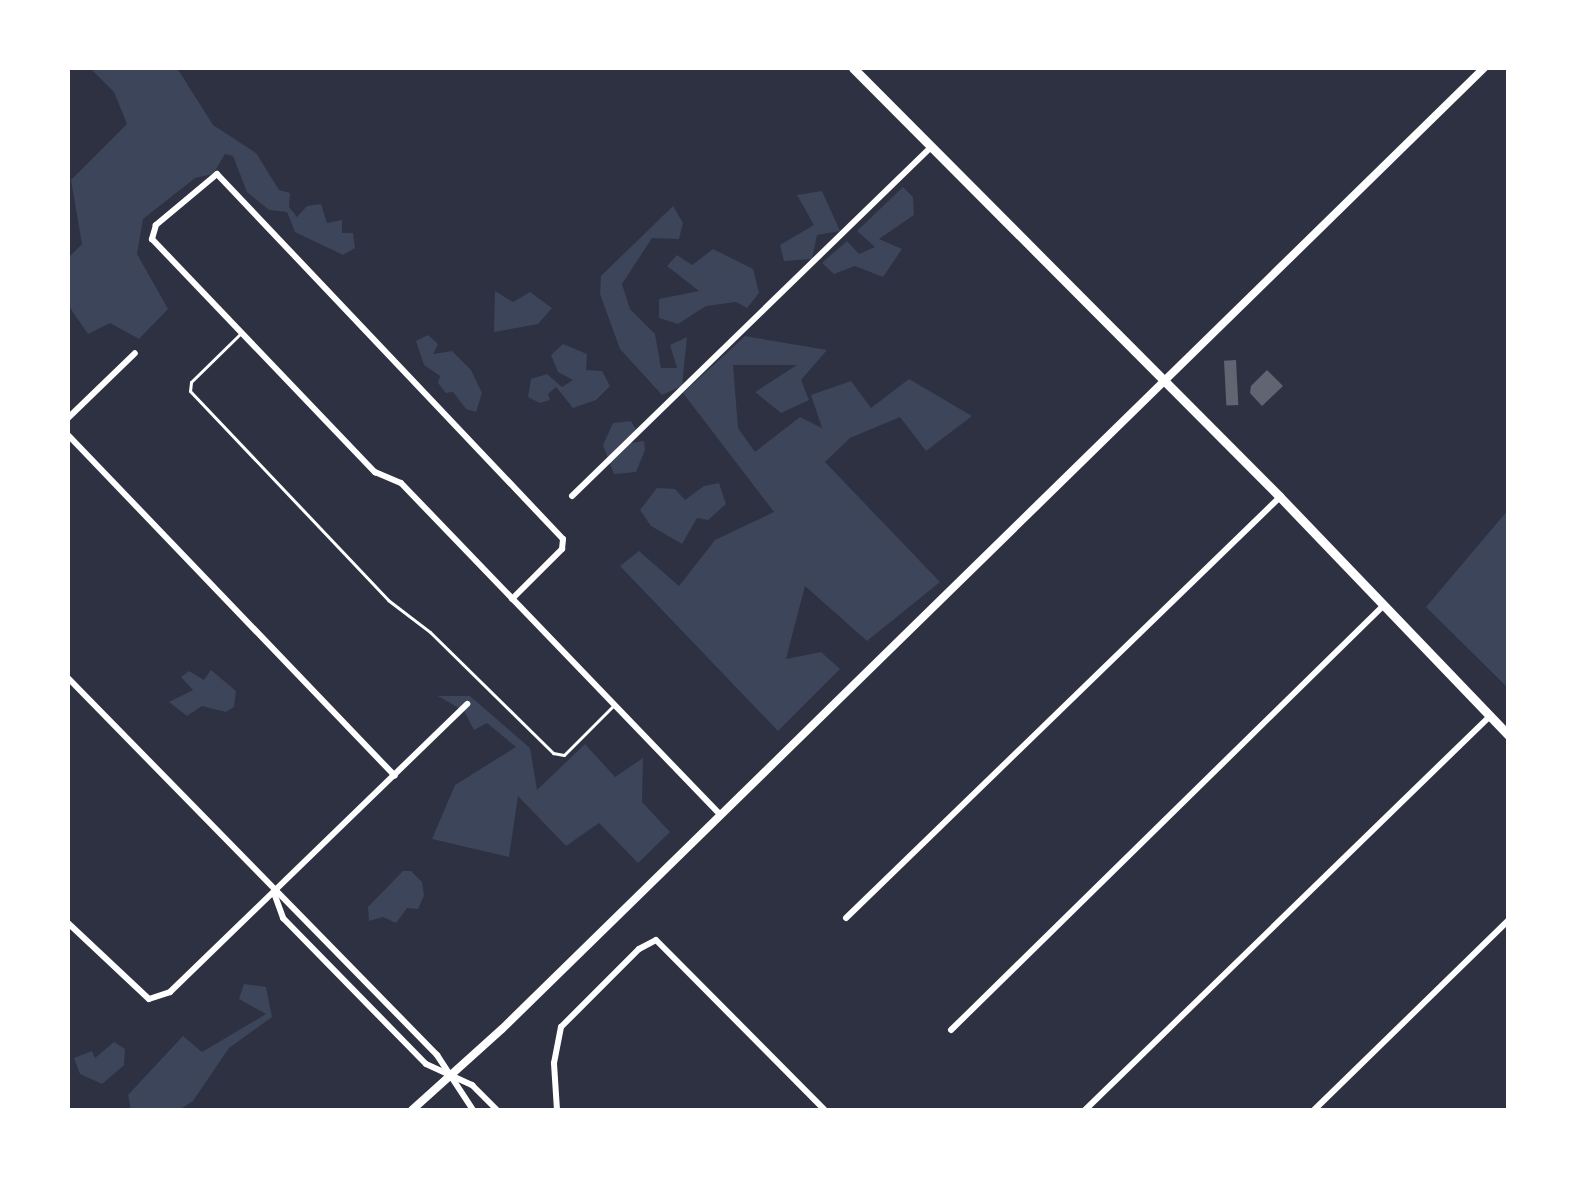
<!DOCTYPE html>
<html>
<head>
<meta charset="utf-8">
<style>
	body { margin:0 }
	#map { position:relative; width:1576px; height:1178px; overflow:hidden; background:#2d3142; font-family:Lato,sans-serif }
	div>[style] { position:absolute }
	[style*='--x'] { left:calc(var(--x)*1px); top:calc(var(--y)*1px); width:calc(var(--w)*1px); rotate:calc(var(--a)*1deg) }
	.green>* { inset:0; background:#3c4559 }
	.building>* { inset:0; background:#626471; transform-origin:0 0 }
	.service>* { height:3px; margin:-1.5px; padding:0 1.5px; transform-origin:1.5px; border-radius:1.5px; background:#fff }
	.minor>* { height:6px; margin:-3px; padding:0 3px; transform-origin:3px; border-radius:3px; background:#fff }
	.secondary>* { height:8px; margin:-4px; padding:0 4px; transform-origin:4px; border-radius:4px; background:#fff }
	.primary>* { height:9px; margin:-4.5px; padding:0 4.5px; transform-origin:4.5px; border-radius:4.5px; background:#fff }
	span { translate:-50% -50%; white-space:nowrap; text-align:center; line-height:1.15; -webkit-text-stroke:8px #fff; paint-order:stroke }
	.frame { position:absolute; inset:0; border:70px solid #fff; pointer-events:none }
</style>
</head>
<body>
<div id="map">
	<div class="green">
		<div style="clip-path:polygon(90px 68px,177px 68px,213px 125px,256px 153px,279px 190px,290px 193px,289px 207px,297px 217px,307px 206px,321px 204px,327px 223px,342px 220px,342px 233px,353px 233px,355px 248px,343px 255px,295px 232px,287px 212px,269px 210px,247px 192px,233px 156px,225px 154px,213px 174px,195px 178px,143px 219px,137px 254px,168px 309px,139px 339px,110px 323px,88px 334px,68px 305px,68px 258px,82px 244px,71px 180px,127px 124px,114px 92px)"></div>
		<div style="clip-path:polygon(903px 187px,913px 197px,914px 215px,879px 239px,902px 249px,883px 277px,855px 266px,834px 274px,822px 263px,847px 241px,859px 254px,875px 247px,857px 231px)"></div>
		<div style="clip-path:polygon(822px 191px,840px 231px,817px 235px,812px 259px,784px 261px,780px 245px,814px 225px,797px 195px)"></div>
		<div style="clip-path:polygon(673px 206px,683px 223px,679px 239px,652px 238px,622px 284px,630px 309px,655px 334px,661px 368px,677px 368px,670px 345px,687px 337px,682px 386px,662px 395px,620px 349px,600px 294px,601px 276px)"></div>
		<div style="clip-path:polygon(713px 249px,753px 269px,759px 293px,747px 308px,736px 302px,706px 306px,678px 324px,659px 318px,659px 299px,699px 291px,667px 266px,677px 255px,692px 265px)"></div>
		<div style="clip-path:polygon(495px 291px,513px 302px,530px 292px,552px 308px,538px 324px,494px 332px)"></div>
		<div style="clip-path:polygon(428px 335px,438px 344px,433px 354px,452px 351px,471px 370px,482px 393px,476px 412px,466px 409px,453px 392px,446px 393px,438px 383px,440px 376px,424px 365px,416px 341px)"></div>
		<div style="clip-path:polygon(745px 336px,827px 350px,801px 380px,809px 400px,781px 413px,755px 392px,797px 365px,733px 365px,738px 428px,755px 452px,800px 417px,822px 428px,811px 395px,851px 381px,871px 408px,909px 379px,972px 416px,926px 451px,900px 417px,850px 438px,825px 462px,940px 582px,867px 641px,805px 586px,786px 659px,821px 652px,840px 669px,778px 731px,620px 566px,639px 551px,679px 586px,715px 540px,774px 512px,683px 393px)"></div>
		<div style="clip-path:polygon(563px 344px,587px 354px,586px 370px,602px 371px,610px 386px,596px 400px,573px 408px,556px 387px,548px 394px,550px 400px,540px 403px,528px 397px,531px 379px,547px 374px,562px 387px,573px 380px,558px 372px,551px 355px)"></div>
		<div style="clip-path:polygon(631px 421px,638px 433px,630px 443px,644px 441px,645px 450px,636px 472px,614px 474px,603px 445px,613px 423px)"></div>
		<div style="clip-path:polygon(719px 483px,726px 504px,708px 520px,697px 518px,682px 544px,651px 526px,640px 510px,657px 488px,675px 489px,685px 500px,704px 486px)"></div>
		<div style="clip-path:polygon(1508px 510px,1508px 688px,1426px 607px)"></div>
		<div style="clip-path:polygon(211px 670px,236px 691px,234px 707px,226px 712px,202px 706px,187px 716px,169px 702px,193px 690px,181px 677px,189px 671px,204px 680px)"></div>
		<div style="clip-path:polygon(438px 696px,470px 696px,530px 748px,537px 790px,585px 744px,615px 777px,643px 758px,642px 802px,670px 832px,638px 863px,599px 823px,566px 846px,518px 796px,509px 857px,432px 839px,455px 785px,516px 747px,487px 723px,474px 730px,464px 711px)"></div>
		<div style="clip-path:polygon(403px 871px,411px 871px,422px 882px,424px 896px,418px 909px,407px 908px,396px 923px,383px 917px,369px 921px,368px 907px)"></div>
		<div style="clip-path:polygon(244px 984px,266px 987px,272px 1017px,229px 1048px,193px 1101px,179px 1110px,131px 1110px,128px 1095px,183px 1036px,202px 1052px,266px 1014px,239px 999px)"></div>
		<div style="clip-path:polygon(114px 1042px,125px 1049px,124px 1065px,115px 1073px,102px 1084px,80px 1074px,74px 1058px,92px 1051px,95px 1058px)"></div>
	</div>
	<div class="building">
		<div style="left:1236px;top:360px;width:45px;height:12px;rotate:87deg"></div>
		<div style="clip-path:polygon(1267px 370px,1283px 386px,1262px 406px,1250px 393px,1251px 386px)"></div>
	</div>
	<div class="service">
		<div style="--x:241;--y:333;--w:70;--a:135.6"></div>
		<div style="--x:191;--y:382;--w:9;--a:96"></div>
		<div style="--x:190;--y:391;--w:288;--a:46.5"></div>
		<div style="--x:388;--y:600;--w:53;--a:37.3"></div>
		<div style="--x:430;--y:632;--w:173;--a:44.5"></div>
		<div style="--x:553;--y:753;--w:11;--a:10"></div>
		<div style="--x:564;--y:755;--w:71;--a:-45"></div>
	</div>
	<div class="minor">
		<div style="--x:68;--y:418;--w:93;--a:-44.1"></div>
		<div style="--x:68;--y:435;--w:472;--a:46.2"></div>
		<div style="--x:572;--y:496;--w:501;--a:-44.19"></div>
		<div style="--x:512;--y:599;--w:71;--a:-45"></div>
		<div style="--x:562;--y:549;--w:10;--a:-84"></div>
		<div style="--x:563;--y:539;--w:503;--a:-133.47"></div>
		<div style="--x:217;--y:174;--w:80;--a:140.1"></div>
		<div style="--x:156;--y:225;--w:15;--a:106"></div>
		<div style="--x:152;--y:239;--w:323;--a:46.3"></div>
		<div style="--x:375;--y:472;--w:28;--a:23"></div>
		<div style="--x:401;--y:483;--w:460;--a:46.1"></div>
		<div style="--x:68;--y:678;--w:528;--a:45.61"></div>
		<div style="--x:437;--y:1055;--w:66;--a:56.8"></div>
		<div style="--x:274;--y:893;--w:27;--a:70"></div>
		<div style="--x:283;--y:918;--w:204;--a:45.6"></div>
		<div style="--x:426;--y:1064;--w:51;--a:24.5"></div>
		<div style="--x:472;--y:1085;--w:35;--a:45"></div>
		<div style="--x:846;--y:918;--w:605;--a:-44.13"></div>
		<div style="--x:68;--y:923;--w:111;--a:43.2"></div>
		<div style="--x:149;--y:999;--w:22;--a:-18"></div>
		<div style="--x:170;--y:992;--w:414;--a:-44.1"></div>
		<div style="--x:951;--y:1030;--w:607;--a:-44.47"></div>
		<div style="--x:557;--y:1110;--w:47;--a:-93.7"></div>
		<div style="--x:554;--y:1063;--w:37;--a:-79"></div>
		<div style="--x:561;--y:1027;--w:110;--a:-45"></div>
		<div style="--x:639;--y:949;--w:19;--a:-28"></div>
		<div style="--x:656;--y:940;--w:240;--a:45.2"></div>
		<div style="--x:1085;--y:1110;--w:565;--a:-44.21"></div>
		<div style="--x:1314;--y:1110;--w:271;--a:-44.3"></div>
	</div>
	<div class="secondary">
		<div style="--x:412;--y:1110;--w:121;--a:-42"></div>
		<div style="--x:502;--y:1029;--w:1374;--a:-44.38"></div>
	</div>
	<div class="primary">
		<div style="--x:853;--y:68;--w:605;--a:45.13"></div>
		<div style="--x:1280;--y:497;--w:330;--a:46.2"></div>
	</div>
	<div class="frame"></div>
</div>
</body>
</html>
